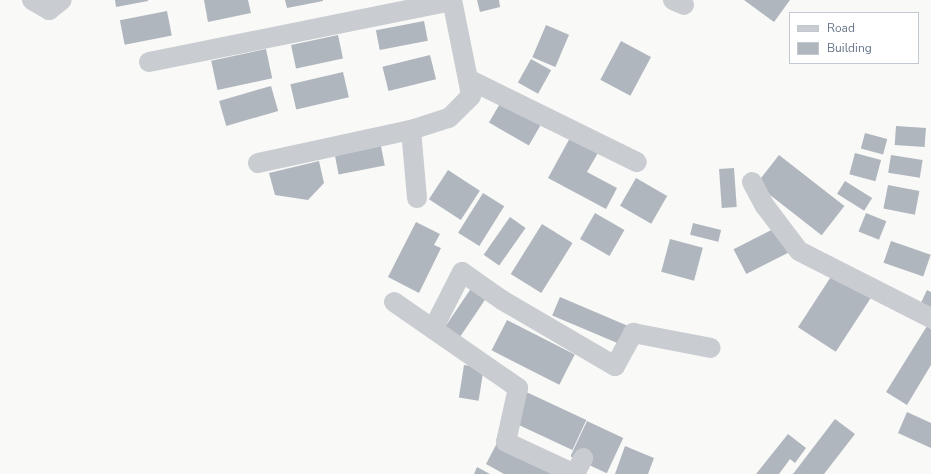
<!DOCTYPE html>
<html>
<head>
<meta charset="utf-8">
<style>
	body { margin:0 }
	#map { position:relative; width:931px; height:474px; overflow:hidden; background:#f9f9f7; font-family:"Nunito Sans",sans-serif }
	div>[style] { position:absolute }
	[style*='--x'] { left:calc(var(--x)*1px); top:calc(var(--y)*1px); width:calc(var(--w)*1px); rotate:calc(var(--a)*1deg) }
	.building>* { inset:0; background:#afb6be; transform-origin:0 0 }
	.street>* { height:20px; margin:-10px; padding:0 10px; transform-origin:10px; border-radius:10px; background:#c9ccd0 }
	span { translate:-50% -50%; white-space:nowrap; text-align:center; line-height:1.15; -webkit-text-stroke:4px #fff; paint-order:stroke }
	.legend { position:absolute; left:789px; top:12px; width:130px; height:52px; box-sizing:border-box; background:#fff; border:1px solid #c2c8d0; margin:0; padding:5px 7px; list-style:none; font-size:12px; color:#667589 }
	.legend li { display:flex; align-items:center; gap:8px; height:20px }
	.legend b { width:20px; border:1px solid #c2c8d0 }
</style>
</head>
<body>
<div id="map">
	<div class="building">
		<div style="clip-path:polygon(115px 0,148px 0,148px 1px,116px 7px)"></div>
		<div style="clip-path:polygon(204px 0,248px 0,251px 13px,208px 22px)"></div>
		<div style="clip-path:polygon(285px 0,323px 0,323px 1px,287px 8px)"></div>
		<div style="clip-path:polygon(477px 0,499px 0,500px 7px,480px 12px)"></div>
		<div style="clip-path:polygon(744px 0,790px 0,774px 22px)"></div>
		<div style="left:167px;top:11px;width:25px;height:48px;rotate:79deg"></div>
		<div style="left:424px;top:21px;width:20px;height:49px;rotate:79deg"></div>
		<div style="left:546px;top:25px;width:25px;height:35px;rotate:23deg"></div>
		<div style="left:338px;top:35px;width:24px;height:48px;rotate:78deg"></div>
		<div style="left:621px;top:41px;width:34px;height:44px;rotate:28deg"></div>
		<div style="left:266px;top:49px;width:30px;height:56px;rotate:78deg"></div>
		<div style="left:430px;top:55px;width:25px;height:49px;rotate:76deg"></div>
		<div style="left:531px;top:59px;width:23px;height:27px;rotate:29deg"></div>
		<div style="left:343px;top:72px;width:26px;height:54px;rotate:77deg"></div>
		<div style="left:271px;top:86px;width:26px;height:54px;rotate:74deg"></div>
		<div style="left:502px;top:100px;width:46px;height:26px;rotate:30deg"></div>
		<div style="left:896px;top:126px;width:30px;height:19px;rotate:4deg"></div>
		<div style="left:865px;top:133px;width:23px;height:16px;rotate:15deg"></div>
		<div style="clip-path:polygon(571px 136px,599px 151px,587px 172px,617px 188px,606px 209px,548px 178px)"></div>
		<div style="left:380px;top:141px;width:25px;height:47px;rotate:79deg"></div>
		<div style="left:855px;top:153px;width:27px;height:22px;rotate:15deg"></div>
		<div style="left:779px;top:155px;width:83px;height:37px;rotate:38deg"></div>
		<div style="left:891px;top:155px;width:32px;height:18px;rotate:9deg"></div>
		<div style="clip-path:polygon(319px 161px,324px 183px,308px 200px,275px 195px,269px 173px)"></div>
		<div style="left:734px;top:168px;width:39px;height:15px;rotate:86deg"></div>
		<div style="left:448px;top:170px;width:38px;height:35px;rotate:33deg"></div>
		<div style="left:636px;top:178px;width:36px;height:32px;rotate:30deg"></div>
		<div style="left:845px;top:181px;width:32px;height:15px;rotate:32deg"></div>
		<div style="left:888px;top:185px;width:32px;height:24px;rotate:11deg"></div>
		<div style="left:483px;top:193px;width:25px;height:47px;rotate:32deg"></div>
		<div style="left:595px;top:213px;width:34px;height:30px;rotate:30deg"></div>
		<div style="left:866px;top:213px;width:22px;height:20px;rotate:22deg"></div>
		<div style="left:510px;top:217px;width:19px;height:46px;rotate:35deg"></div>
		<div style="clip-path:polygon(416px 222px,440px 234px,434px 245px,441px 248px,419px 293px,388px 277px)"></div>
		<div style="left:693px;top:223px;width:29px;height:12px;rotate:14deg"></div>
		<div style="left:542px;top:224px;width:36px;height:59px;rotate:32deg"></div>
		<div style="left:779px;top:226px;width:28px;height:51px;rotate:63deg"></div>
		<div style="left:670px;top:239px;width:34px;height:34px;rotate:15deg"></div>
		<div style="left:891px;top:241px;width:42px;height:23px;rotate:19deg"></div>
		<div style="left:834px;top:272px;width:45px;height:66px;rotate:33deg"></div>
		<div style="left:474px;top:284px;width:18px;height:54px;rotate:34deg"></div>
		<div style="clip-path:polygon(927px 290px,931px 292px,931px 313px,919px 307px)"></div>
		<div style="left:560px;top:297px;width:74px;height:20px;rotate:23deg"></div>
		<div style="left:507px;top:320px;width:76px;height:34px;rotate:27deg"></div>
		<div style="clip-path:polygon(927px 326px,931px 329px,931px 365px,907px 405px,886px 392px)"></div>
		<div style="left:464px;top:365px;width:20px;height:33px;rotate:9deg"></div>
		<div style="left:522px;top:390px;width:71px;height:33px;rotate:25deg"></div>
		<div style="clip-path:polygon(907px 412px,931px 423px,931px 448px,898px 433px)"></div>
		<div style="clip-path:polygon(835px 419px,855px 434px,824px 474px,793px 474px)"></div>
		<div style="left:587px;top:421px;width:40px;height:39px;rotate:25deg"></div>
		<div style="clip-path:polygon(788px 434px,806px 448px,795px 463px,790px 459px,779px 474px,756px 474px)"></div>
		<div style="clip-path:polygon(497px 443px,555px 474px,504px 474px,486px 464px)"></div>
		<div style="clip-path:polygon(625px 446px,654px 458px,648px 474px,615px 474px)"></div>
		<div style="clip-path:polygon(477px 467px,490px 474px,474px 474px)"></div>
	</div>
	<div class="street">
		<div style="--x:32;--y:0;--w:20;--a:30"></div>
		<div style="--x:49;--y:10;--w:16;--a:-38"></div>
		<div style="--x:452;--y:0;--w:81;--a:78.6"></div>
		<div style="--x:468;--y:79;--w:188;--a:26.2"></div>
		<div style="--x:673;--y:0;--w:12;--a:24"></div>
		<div style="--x:149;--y:62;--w:309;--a:-11.4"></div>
		<div style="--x:258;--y:163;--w:157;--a:-12.2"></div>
		<div style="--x:752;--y:182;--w:27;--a:62"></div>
		<div style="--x:765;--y:206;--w:56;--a:52.9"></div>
		<div style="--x:799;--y:251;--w:148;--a:26.9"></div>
		<div style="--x:417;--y:198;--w:68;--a:-95"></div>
		<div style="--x:411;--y:130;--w:40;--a:-18"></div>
		<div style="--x:449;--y:118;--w:31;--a:-45"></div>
		<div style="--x:471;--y:96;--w:17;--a:-100"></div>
		<div style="--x:394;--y:302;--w:151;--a:34.7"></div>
		<div style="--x:518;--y:388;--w:55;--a:102.5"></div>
		<div style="--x:506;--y:442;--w:76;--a:24.9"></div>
		<div style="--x:433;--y:329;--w:64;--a:-63"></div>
		<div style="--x:462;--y:272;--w:49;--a:35"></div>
		<div style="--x:502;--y:300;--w:131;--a:30.3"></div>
		<div style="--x:615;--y:366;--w:38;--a:-61"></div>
		<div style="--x:633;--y:333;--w:79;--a:10.9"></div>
		<div style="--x:575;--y:474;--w:18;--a:-63"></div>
	</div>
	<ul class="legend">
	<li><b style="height:5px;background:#c9ccd0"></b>Road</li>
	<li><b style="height:11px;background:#afb6be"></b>Building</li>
	</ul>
</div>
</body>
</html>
